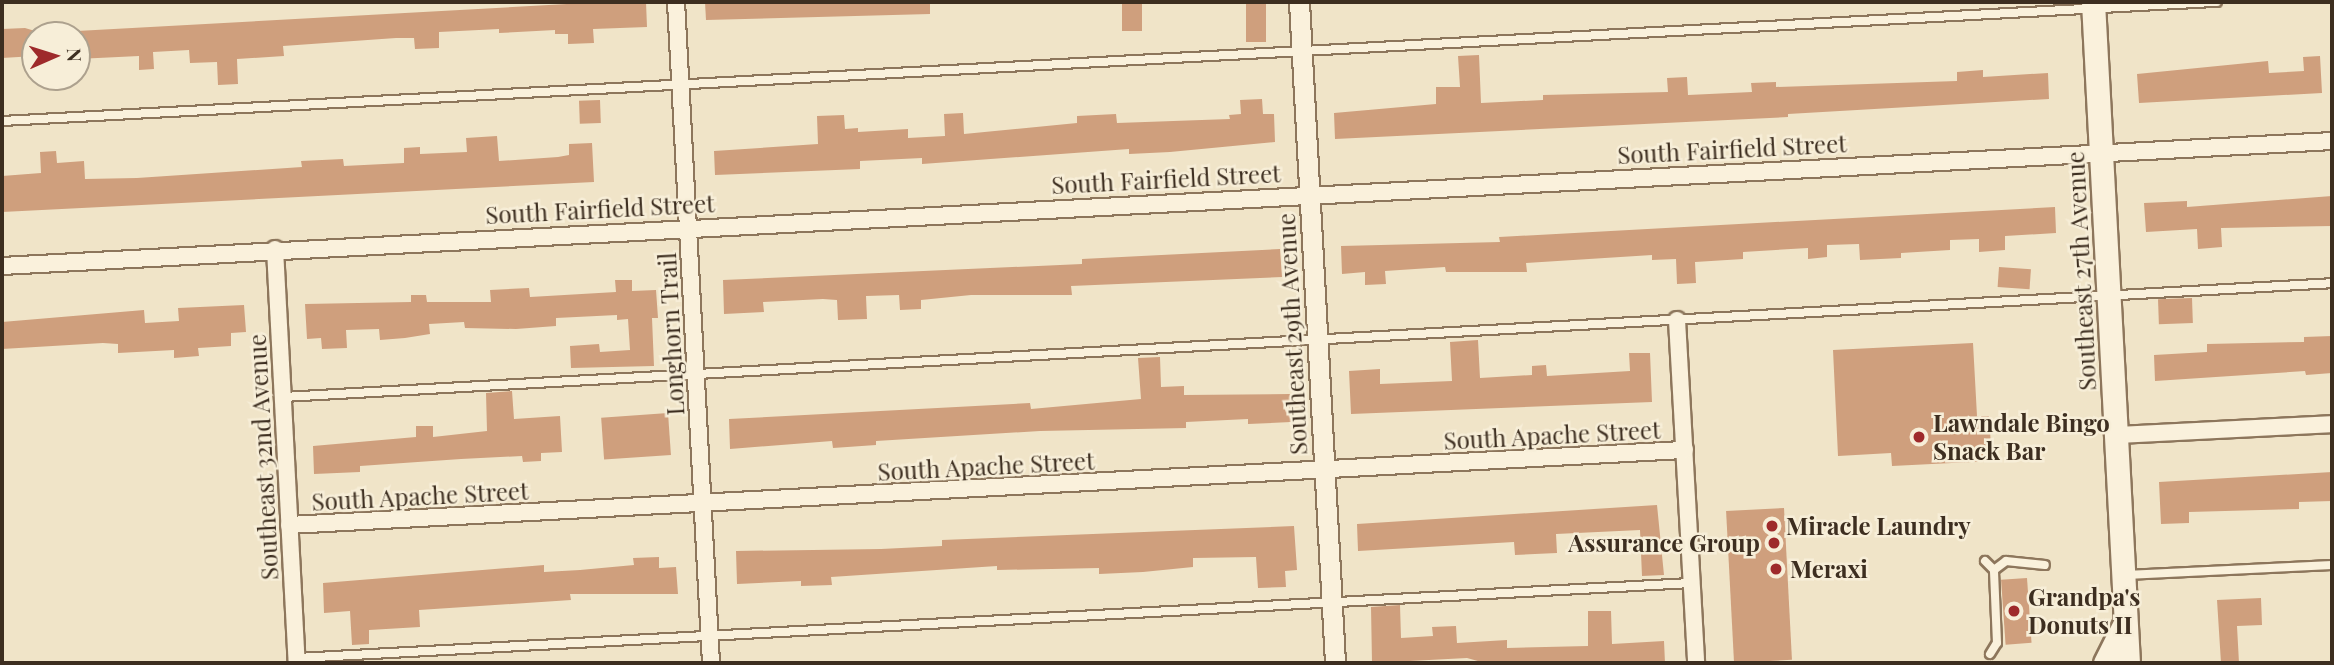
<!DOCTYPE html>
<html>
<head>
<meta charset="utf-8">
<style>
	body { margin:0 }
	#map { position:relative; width:2334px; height:665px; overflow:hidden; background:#f0e4c8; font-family:"Playfair Display",serif }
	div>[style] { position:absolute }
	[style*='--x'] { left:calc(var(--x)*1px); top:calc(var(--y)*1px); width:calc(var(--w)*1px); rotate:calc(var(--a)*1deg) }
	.building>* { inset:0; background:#cf9f7d; transform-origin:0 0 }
	.roads { filter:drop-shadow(2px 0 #8d765c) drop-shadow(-2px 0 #8d765c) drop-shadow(0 2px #8d765c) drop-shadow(0 -2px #8d765c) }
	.service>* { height:8px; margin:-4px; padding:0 4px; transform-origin:4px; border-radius:4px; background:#faf1dc }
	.minor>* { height:16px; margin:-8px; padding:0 8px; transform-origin:8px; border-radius:8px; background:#faf1dc }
	.tertiary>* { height:19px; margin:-9.5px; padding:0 9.5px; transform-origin:9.5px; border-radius:9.5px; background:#faf1dc }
	.secondary>* { height:23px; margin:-11.5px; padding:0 11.5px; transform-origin:11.5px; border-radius:11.5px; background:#faf1dc }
	.dots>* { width:19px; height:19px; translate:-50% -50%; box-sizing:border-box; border:4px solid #f7eed8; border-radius:50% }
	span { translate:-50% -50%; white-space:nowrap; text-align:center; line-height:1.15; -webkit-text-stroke:5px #f7eed8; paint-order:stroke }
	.street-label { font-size:24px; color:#3d2e20 }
	.poi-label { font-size:24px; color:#3d2e20; font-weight:700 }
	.left { translate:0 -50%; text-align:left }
	.right { translate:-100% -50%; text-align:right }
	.frame { position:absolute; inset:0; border:4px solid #3d2e20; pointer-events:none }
	.north { position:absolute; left:21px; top:21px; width:70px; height:70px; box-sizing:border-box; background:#f7eed8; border:2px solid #ada18e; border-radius:50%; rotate:87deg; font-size:19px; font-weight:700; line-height:28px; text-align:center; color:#3d2e20 }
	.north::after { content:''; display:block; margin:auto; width:24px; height:32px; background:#9e2a2b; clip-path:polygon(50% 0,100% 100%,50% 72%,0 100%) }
</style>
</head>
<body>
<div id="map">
	<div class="building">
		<div style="clip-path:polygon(603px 2px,646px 2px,647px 27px,593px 29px,594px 43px,568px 44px,568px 34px,555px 34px,555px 30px,499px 33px,499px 29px,439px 32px,439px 48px,415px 49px,414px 38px,396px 38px,283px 46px,284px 56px,237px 59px,238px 84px,218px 85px,217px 62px,190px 63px,189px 50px,153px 52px,154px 69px,139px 70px,139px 56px,77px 59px,77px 31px)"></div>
		<div style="clip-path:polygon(705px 2px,930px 2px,930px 14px,706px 20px)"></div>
		<div style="left:1122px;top:2px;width:20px;height:29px"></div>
		<div style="left:1246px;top:2px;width:20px;height:40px"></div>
		<div style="clip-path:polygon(25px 28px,35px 31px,35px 56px,2px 58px,2px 29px)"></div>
		<div style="clip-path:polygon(1479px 55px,1481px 103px,1543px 100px,1543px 95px,1668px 92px,1667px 78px,1687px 77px,1688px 95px,1752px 92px,1751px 83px,1776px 82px,1776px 87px,1957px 81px,1957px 72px,1983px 70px,1983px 77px,2048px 73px,2049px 99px,1788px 114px,1788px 117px,1335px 139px,1334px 113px,1436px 104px,1436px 87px,1460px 87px,1458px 56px)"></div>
		<div style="clip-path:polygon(2320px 56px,2322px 93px,2139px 103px,2137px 74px,2268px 61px,2269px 73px,2304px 71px,2303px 57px)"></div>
		<div style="clip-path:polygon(1262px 99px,1263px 114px,1274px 114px,1275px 142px,1170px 152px,1129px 154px,1129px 149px,922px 164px,922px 158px,860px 161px,860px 169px,715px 175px,714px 151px,818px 144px,817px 116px,844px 115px,845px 129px,858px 128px,858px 132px,908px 129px,908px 138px,945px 136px,944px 114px,963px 113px,964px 134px,1077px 123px,1077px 116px,1116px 114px,1117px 123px,1230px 119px,1229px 115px,1241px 114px,1240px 100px)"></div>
		<div style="left:600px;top:100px;width:23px;height:21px;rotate:88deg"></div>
		<div style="clip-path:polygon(497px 136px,499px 161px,558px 157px,569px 155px,569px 144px,592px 143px,594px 182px,2px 212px,2px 176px,41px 173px,40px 152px,56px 151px,57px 163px,84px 161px,85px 179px,137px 178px,302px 167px,301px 161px,343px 159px,344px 166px,404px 163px,404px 148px,420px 147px,420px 154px,467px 152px,466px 138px)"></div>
		<div style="clip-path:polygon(2332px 196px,2332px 226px,2221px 228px,2222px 247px,2198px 249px,2197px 229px,2146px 232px,2144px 203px,2187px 201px,2187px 207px)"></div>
		<div style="clip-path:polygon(2055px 207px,2056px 233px,2005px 236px,2005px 250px,1979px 252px,1979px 239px,1950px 240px,1950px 250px,1901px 253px,1901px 258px,1860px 260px,1859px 244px,1827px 245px,1827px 257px,1808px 259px,1808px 248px,1743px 252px,1743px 259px,1695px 262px,1696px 283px,1677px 284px,1676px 259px,1652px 260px,1652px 255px,1526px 263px,1527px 272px,1446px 272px,1445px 267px,1385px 271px,1386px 284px,1365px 285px,1365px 272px,1342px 274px,1341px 246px,1500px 242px,1499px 237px)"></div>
		<div style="clip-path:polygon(1280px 249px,1282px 277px,1071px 286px,1072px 295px,971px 295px,921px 300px,921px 309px,900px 310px,899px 295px,866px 296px,867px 319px,838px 320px,837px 300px,823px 299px,763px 302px,764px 312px,724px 314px,723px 280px,1082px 264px,1082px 259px)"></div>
		<div style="left:1999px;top:267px;width:32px;height:20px;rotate:4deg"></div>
		<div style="clip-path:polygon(615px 280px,632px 280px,632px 291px,656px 290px,658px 318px,652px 318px,654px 366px,571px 368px,570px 346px,599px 344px,600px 352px,630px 350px,628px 319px,617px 320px,617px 315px,556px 318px,556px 326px,516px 329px,465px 328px,464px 322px,429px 324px,430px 334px,405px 338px,380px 340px,379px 329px,346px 330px,347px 348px,322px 349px,321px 338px,307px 339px,305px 304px,411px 302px,411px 295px,426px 295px,427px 302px,491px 302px,490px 290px,529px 288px,530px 297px,616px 292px)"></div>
		<div style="left:2192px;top:298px;width:25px;height:34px;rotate:88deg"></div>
		<div style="clip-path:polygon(244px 305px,246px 332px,231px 333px,231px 346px,198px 348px,199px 356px,174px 358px,174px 350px,118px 353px,118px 344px,103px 343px,2px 349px,2px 322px,144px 310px,145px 323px,179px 321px,178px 308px)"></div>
		<div style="clip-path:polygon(2332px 336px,2332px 373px,2306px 375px,2305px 371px,2155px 381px,2154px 355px,2207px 352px,2207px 344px,2304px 342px,2304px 337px)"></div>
		<div style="clip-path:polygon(1478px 340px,1480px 378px,1532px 375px,1532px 366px,1546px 365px,1547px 376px,1630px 371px,1629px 353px,1650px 353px,1652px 402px,1351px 414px,1349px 371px,1380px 369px,1380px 384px,1452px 381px,1450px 342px)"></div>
		<div style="clip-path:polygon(1973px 343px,1977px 416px,1989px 416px,1992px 461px,1892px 466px,1891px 453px,1838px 456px,1833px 350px)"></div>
		<div style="clip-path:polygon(1160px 357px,1161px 387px,1184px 386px,1184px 395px,1290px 394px,1291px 422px,1248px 424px,1248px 419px,1186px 422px,1186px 428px,1040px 431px,876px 441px,876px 445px,833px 448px,832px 441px,730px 449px,729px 419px,1030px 403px,1031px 409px,1141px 399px,1138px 358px)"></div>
		<div style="clip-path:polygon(512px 391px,514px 419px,560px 416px,562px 452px,541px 453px,541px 461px,523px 462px,522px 456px,461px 459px,360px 466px,360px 472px,314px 474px,313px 446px,416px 437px,416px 426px,433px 426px,433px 437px,487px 431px,486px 393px)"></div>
		<div style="left:668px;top:413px;width:42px;height:67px;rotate:86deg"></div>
		<div style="clip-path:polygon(2332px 472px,2332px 501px,2299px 502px,2299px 509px,2189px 512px,2189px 523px,2161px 524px,2159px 482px)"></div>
		<div style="clip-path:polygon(1657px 505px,1664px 575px,1642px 576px,1640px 530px,1556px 534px,1557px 553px,1515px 555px,1514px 542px,1358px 551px,1357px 524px)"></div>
		<div style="left:1784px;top:508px;width:152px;height:58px;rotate:87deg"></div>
		<div style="clip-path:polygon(1294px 526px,1297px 570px,1285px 571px,1286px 587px,1258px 588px,1256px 557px,1193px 558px,1193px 567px,1143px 572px,1099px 574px,1099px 568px,997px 570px,997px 566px,831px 577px,832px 585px,801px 586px,801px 581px,737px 584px,736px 551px,881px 549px,942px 546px,942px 540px)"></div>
		<div style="clip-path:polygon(659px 557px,659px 568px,676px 567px,678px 594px,570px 594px,571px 600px,419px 610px,420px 627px,369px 630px,369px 644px,352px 645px,350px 611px,324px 613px,323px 583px,544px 565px,544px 572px,580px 570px,634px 565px,633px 558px)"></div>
		<div style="left:2027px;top:578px;width:65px;height:26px;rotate:86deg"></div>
		<div style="clip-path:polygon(2261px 598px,2262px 625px,2237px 626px,2239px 663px,2221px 663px,2217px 600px)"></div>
		<div style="clip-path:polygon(1400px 605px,1401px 638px,1433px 636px,1432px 627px,1456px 626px,1457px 643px,1507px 640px,1507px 648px,1588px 646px,1588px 611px,1611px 611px,1612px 644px,1664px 641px,1665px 663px,1485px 663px,1467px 658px,1372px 663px,1371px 607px)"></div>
	</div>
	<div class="roads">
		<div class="service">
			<div style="--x:2;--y:121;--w:2218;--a:-3.08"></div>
			<div style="--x:283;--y:397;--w:2052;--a:-3.18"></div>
			<div style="--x:1985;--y:561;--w:13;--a:45"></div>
			<div style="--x:2126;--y:575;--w:206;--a:-2.8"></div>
			<div style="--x:1990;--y:654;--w:13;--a:-58"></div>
			<div style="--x:1997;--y:643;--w:73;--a:-92.4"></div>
			<div style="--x:1994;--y:570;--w:15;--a:-37"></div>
			<div style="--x:2006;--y:561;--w:39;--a:6"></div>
			<div style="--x:297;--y:658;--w:1396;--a:-3.08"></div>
		</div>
		<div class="minor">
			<div style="--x:676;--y:2;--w:662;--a:86.97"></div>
			<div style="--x:275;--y:249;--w:415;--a:87"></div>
			<div style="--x:2;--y:266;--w:2333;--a:-3.07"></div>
			<div style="--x:1677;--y:320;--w:344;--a:86.8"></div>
			<div style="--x:2116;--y:435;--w:216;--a:-2.9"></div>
			<div style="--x:289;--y:525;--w:1398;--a:-3.08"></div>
		</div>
		<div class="tertiary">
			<div style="--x:1299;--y:2;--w:662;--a:86.88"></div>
		</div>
		<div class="secondary">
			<div style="--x:2093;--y:2;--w:662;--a:86.97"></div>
			<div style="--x:2105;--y:663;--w:42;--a:-63.4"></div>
		</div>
	</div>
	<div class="dots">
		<div style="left:1919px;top:437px;background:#9e2a2b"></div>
		<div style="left:1772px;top:526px;background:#9e2a2b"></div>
		<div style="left:1774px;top:543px;background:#9e2a2b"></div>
		<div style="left:1776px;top:569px;background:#9e2a2b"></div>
		<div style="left:2014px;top:611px;background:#9e2a2b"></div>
	</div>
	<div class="street-label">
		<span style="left:1732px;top:149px;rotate:-3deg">South Fairfield Street</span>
		<span style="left:1166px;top:179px;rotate:-3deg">South Fairfield Street</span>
		<span style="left:600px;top:209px;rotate:-3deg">South Fairfield Street</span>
		<span style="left:2081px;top:271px;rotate:-93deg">Southeast 27th Avenue</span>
		<span style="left:671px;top:334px;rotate:-93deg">Longhorn Trail</span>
		<span style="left:1292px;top:334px;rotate:-93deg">Southeast 29th Avenue</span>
		<span style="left:1552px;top:435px;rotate:-3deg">South Apache Street</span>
		<span style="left:263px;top:457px;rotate:-93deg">Southeast 32nd Avenue</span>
		<span style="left:986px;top:466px;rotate:-3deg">South Apache Street</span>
		<span style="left:420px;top:496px;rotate:-3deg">South Apache Street</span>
	</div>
	<div class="poi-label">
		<span class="left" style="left:1933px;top:437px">Lawndale Bingo<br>Snack Bar</span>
		<span class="left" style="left:1786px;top:526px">Miracle Laundry</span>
		<span class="right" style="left:1760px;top:543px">Assurance Group</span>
		<span class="left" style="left:1790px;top:569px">Meraxi</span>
		<span class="left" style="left:2028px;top:611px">Grandpa's<br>Donuts II</span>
	</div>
	<div class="frame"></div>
	<div class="north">N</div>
</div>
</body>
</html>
